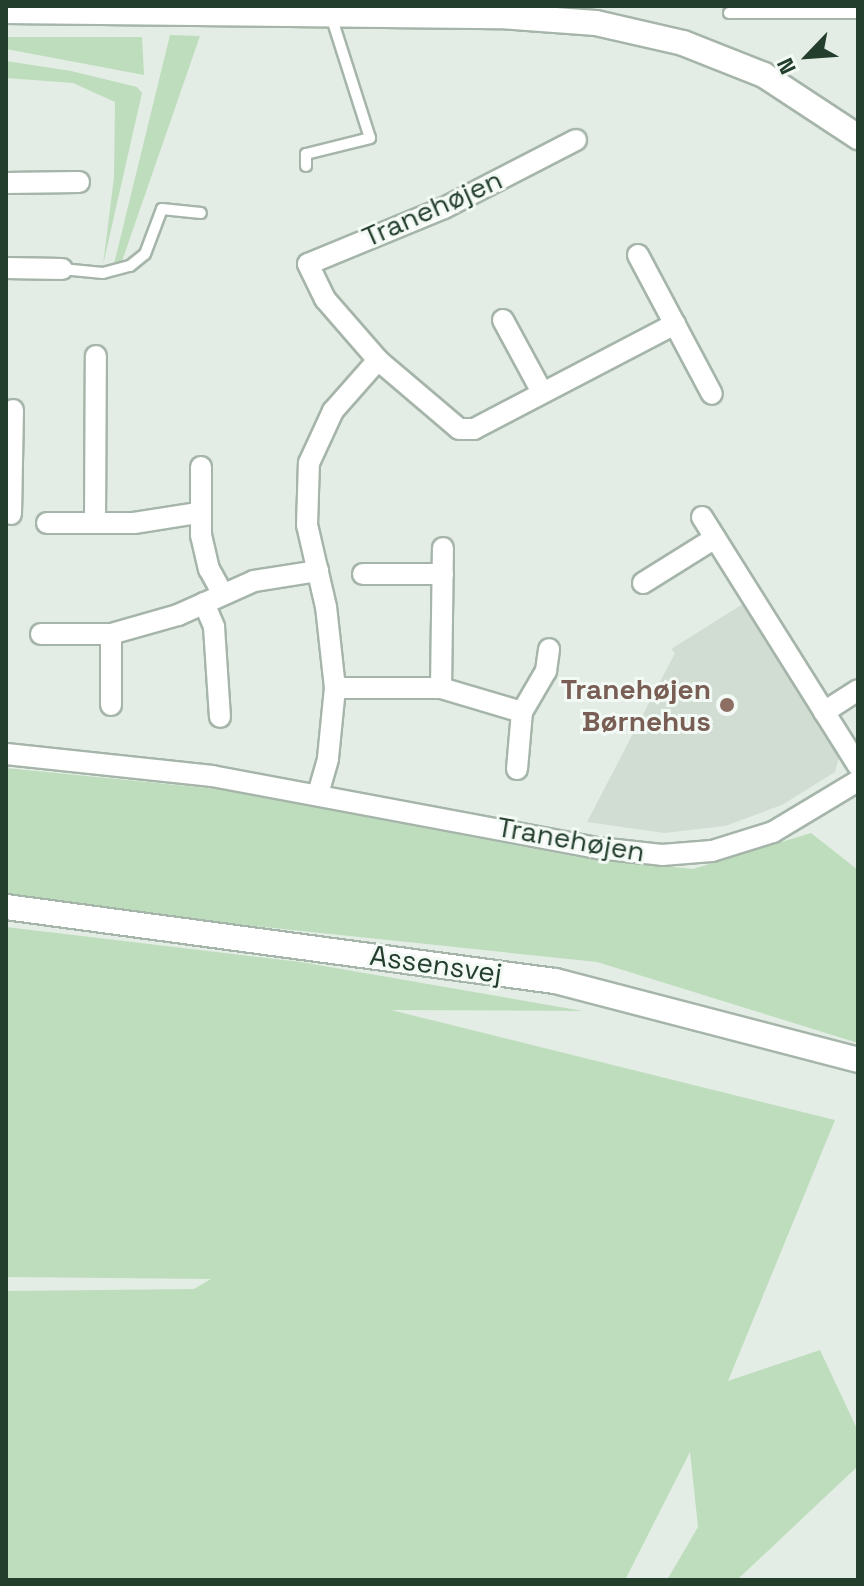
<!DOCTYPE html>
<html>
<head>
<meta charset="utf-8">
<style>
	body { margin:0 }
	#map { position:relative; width:864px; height:1586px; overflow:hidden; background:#e3ede5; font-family:"Space Grotesk",sans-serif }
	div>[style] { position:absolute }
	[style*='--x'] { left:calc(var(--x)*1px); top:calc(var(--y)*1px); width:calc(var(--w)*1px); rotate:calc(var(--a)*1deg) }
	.built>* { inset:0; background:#d1dcd3 }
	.green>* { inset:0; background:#beddbc }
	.roads { filter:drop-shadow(2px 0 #a6b5aa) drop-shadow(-2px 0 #a6b5aa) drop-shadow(0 2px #a6b5aa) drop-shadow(0 -2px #a6b5aa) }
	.service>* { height:10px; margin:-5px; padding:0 5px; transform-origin:5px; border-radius:5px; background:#fff }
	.minor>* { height:20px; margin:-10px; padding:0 10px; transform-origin:10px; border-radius:10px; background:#fff }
	.tertiary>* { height:24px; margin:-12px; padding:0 12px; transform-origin:12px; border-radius:12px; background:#fff }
	.secondary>* { height:24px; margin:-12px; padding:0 12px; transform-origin:12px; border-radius:12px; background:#fff }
	.dots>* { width:22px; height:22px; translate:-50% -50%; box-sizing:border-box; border:4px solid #f3f9f4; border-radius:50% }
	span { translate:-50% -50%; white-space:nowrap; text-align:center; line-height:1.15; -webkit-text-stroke:6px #f3f9f4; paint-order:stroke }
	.street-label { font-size:28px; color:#233e2d }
	.education-label { font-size:28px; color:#785e54; font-weight:700 }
	.right { translate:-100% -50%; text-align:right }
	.frame { position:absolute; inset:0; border:8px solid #233e2d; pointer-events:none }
	.north { position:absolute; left:768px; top:16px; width:80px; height:80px; -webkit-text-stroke:6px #f3f9f4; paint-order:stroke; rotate:245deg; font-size:22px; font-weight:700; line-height:32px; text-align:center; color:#233e2d }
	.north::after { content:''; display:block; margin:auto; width:28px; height:36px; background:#233e2d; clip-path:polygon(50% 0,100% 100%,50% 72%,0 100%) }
</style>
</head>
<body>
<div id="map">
	<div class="built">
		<div style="clip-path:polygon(743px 604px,839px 757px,835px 772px,782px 805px,725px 826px,664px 833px,587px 822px,675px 653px,671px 649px)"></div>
	</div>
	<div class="green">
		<div style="clip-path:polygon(170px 35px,200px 36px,121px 264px,114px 264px)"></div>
		<div style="clip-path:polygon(6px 37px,142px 37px,144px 75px,6px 49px)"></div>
		<div style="clip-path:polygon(6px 61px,71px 71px,137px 87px,142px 93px,103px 265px,114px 177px,115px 102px,73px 83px,6px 78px)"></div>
		<div style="clip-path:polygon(6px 768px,217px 789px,577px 857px,693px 869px,811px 833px,858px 870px,858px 1043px,597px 962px,6px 900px)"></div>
		<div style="clip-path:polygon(6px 927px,301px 962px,583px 1011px,391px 1010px,835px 1120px,728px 1381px,820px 1350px,858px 1431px,858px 1466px,737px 1580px,667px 1580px,698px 1527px,690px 1452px,625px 1580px,6px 1580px,6px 1291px,194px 1289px,211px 1279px,6px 1277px)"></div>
	</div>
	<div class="roads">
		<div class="service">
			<div style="--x:729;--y:13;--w:129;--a:0"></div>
			<div style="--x:306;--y:166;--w:12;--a:-90"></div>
			<div style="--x:306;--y:154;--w:66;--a:-14"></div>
			<div style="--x:370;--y:138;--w:128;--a:-107.7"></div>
			<div style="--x:62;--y:269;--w:41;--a:5.6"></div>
			<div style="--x:103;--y:273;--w:28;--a:-15"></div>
			<div style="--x:130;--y:266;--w:19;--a:-39"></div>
			<div style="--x:145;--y:254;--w:48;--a:-69.3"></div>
			<div style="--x:162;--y:209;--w:39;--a:6"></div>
		</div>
		<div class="minor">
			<div style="--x:576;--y:140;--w:148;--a:152.7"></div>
			<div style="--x:444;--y:208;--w:147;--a:157.6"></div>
			<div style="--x:308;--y:264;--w:39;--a:64"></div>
			<div style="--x:325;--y:299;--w:81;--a:49"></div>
			<div style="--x:378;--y:360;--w:106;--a:40.4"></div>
			<div style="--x:459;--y:429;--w:15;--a:0"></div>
			<div style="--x:474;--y:429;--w:227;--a:-27.6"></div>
			<div style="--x:6;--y:183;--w:73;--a:-0.8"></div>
			<div style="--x:638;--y:255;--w:157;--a:62"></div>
			<div style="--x:6;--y:268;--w:56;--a:1"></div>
			<div style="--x:503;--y:320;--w:82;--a:61.6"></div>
			<div style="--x:201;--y:467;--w:68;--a:90"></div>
			<div style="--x:201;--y:535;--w:35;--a:77"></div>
			<div style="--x:209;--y:569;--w:26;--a:61"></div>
			<div style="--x:11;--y:514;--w:104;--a:-88.9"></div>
			<div style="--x:702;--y:517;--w:294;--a:57.9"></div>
			<div style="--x:95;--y:522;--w:166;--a:-89.7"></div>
			<div style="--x:47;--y:523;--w:87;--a:0"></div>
			<div style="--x:134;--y:523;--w:65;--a:-8.9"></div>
			<div style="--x:363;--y:574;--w:80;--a:0"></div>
			<div style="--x:643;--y:583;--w:85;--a:-32"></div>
			<div style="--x:204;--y:603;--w:26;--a:67"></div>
			<div style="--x:214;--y:627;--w:90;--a:86.2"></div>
			<div style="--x:41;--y:634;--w:70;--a:0"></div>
			<div style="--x:111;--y:634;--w:70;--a:-15.8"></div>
			<div style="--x:178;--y:615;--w:83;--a:-24.1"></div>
			<div style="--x:254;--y:581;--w:65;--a:-8.9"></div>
			<div style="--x:111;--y:634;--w:71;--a:90"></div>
			<div style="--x:335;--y:688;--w:106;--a:0"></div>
			<div style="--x:441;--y:688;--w:84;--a:16.5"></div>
			<div style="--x:441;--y:688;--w:140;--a:-89.2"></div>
			<div style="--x:824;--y:712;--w:40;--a:-32.9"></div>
			<div style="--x:6;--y:754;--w:207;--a:6.1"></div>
			<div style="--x:212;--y:776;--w:393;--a:10.6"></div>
			<div style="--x:598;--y:848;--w:64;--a:6.2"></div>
			<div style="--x:662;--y:855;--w:50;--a:-4.6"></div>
			<div style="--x:712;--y:851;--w:64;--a:-17.3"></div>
			<div style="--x:773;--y:832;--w:99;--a:-31"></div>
			<div style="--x:517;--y:769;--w:57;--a:-85"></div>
			<div style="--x:522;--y:712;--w:48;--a:-59.7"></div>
			<div style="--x:546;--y:671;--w:22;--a:-82"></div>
			<div style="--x:318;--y:794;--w:37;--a:-74"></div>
			<div style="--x:328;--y:758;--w:70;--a:-84.3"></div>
			<div style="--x:335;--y:688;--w:81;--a:-96.3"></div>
			<div style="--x:326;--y:607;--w:84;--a:-103"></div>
			<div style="--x:307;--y:525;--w:62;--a:-88.2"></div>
			<div style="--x:309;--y:463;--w:57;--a:-65.2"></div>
			<div style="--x:333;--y:411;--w:68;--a:-48.6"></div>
		</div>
		<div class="tertiary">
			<div style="--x:6;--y:11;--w:495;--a:0.6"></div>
			<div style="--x:501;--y:16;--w:95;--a:4.2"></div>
			<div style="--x:596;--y:23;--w:89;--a:12.9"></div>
			<div style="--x:683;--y:43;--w:87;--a:21.6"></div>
			<div style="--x:764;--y:75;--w:113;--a:33.4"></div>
		</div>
		<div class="secondary">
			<div style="--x:6;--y:907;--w:554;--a:7.68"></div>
			<div style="--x:555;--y:981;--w:313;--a:14.6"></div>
		</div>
	</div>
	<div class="dots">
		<div style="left:727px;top:705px;background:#8d6e63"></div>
	</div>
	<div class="street-label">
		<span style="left:432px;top:208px;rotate:-24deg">Tranehøjen</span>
		<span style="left:571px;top:839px;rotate:10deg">Tranehøjen</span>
		<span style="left:436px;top:964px;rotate:8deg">Assensvej</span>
	</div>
	<div class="education-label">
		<span class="right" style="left:711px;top:705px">Tranehøjen<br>Børnehus</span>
	</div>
	<div class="frame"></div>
	<div class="north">N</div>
</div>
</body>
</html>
